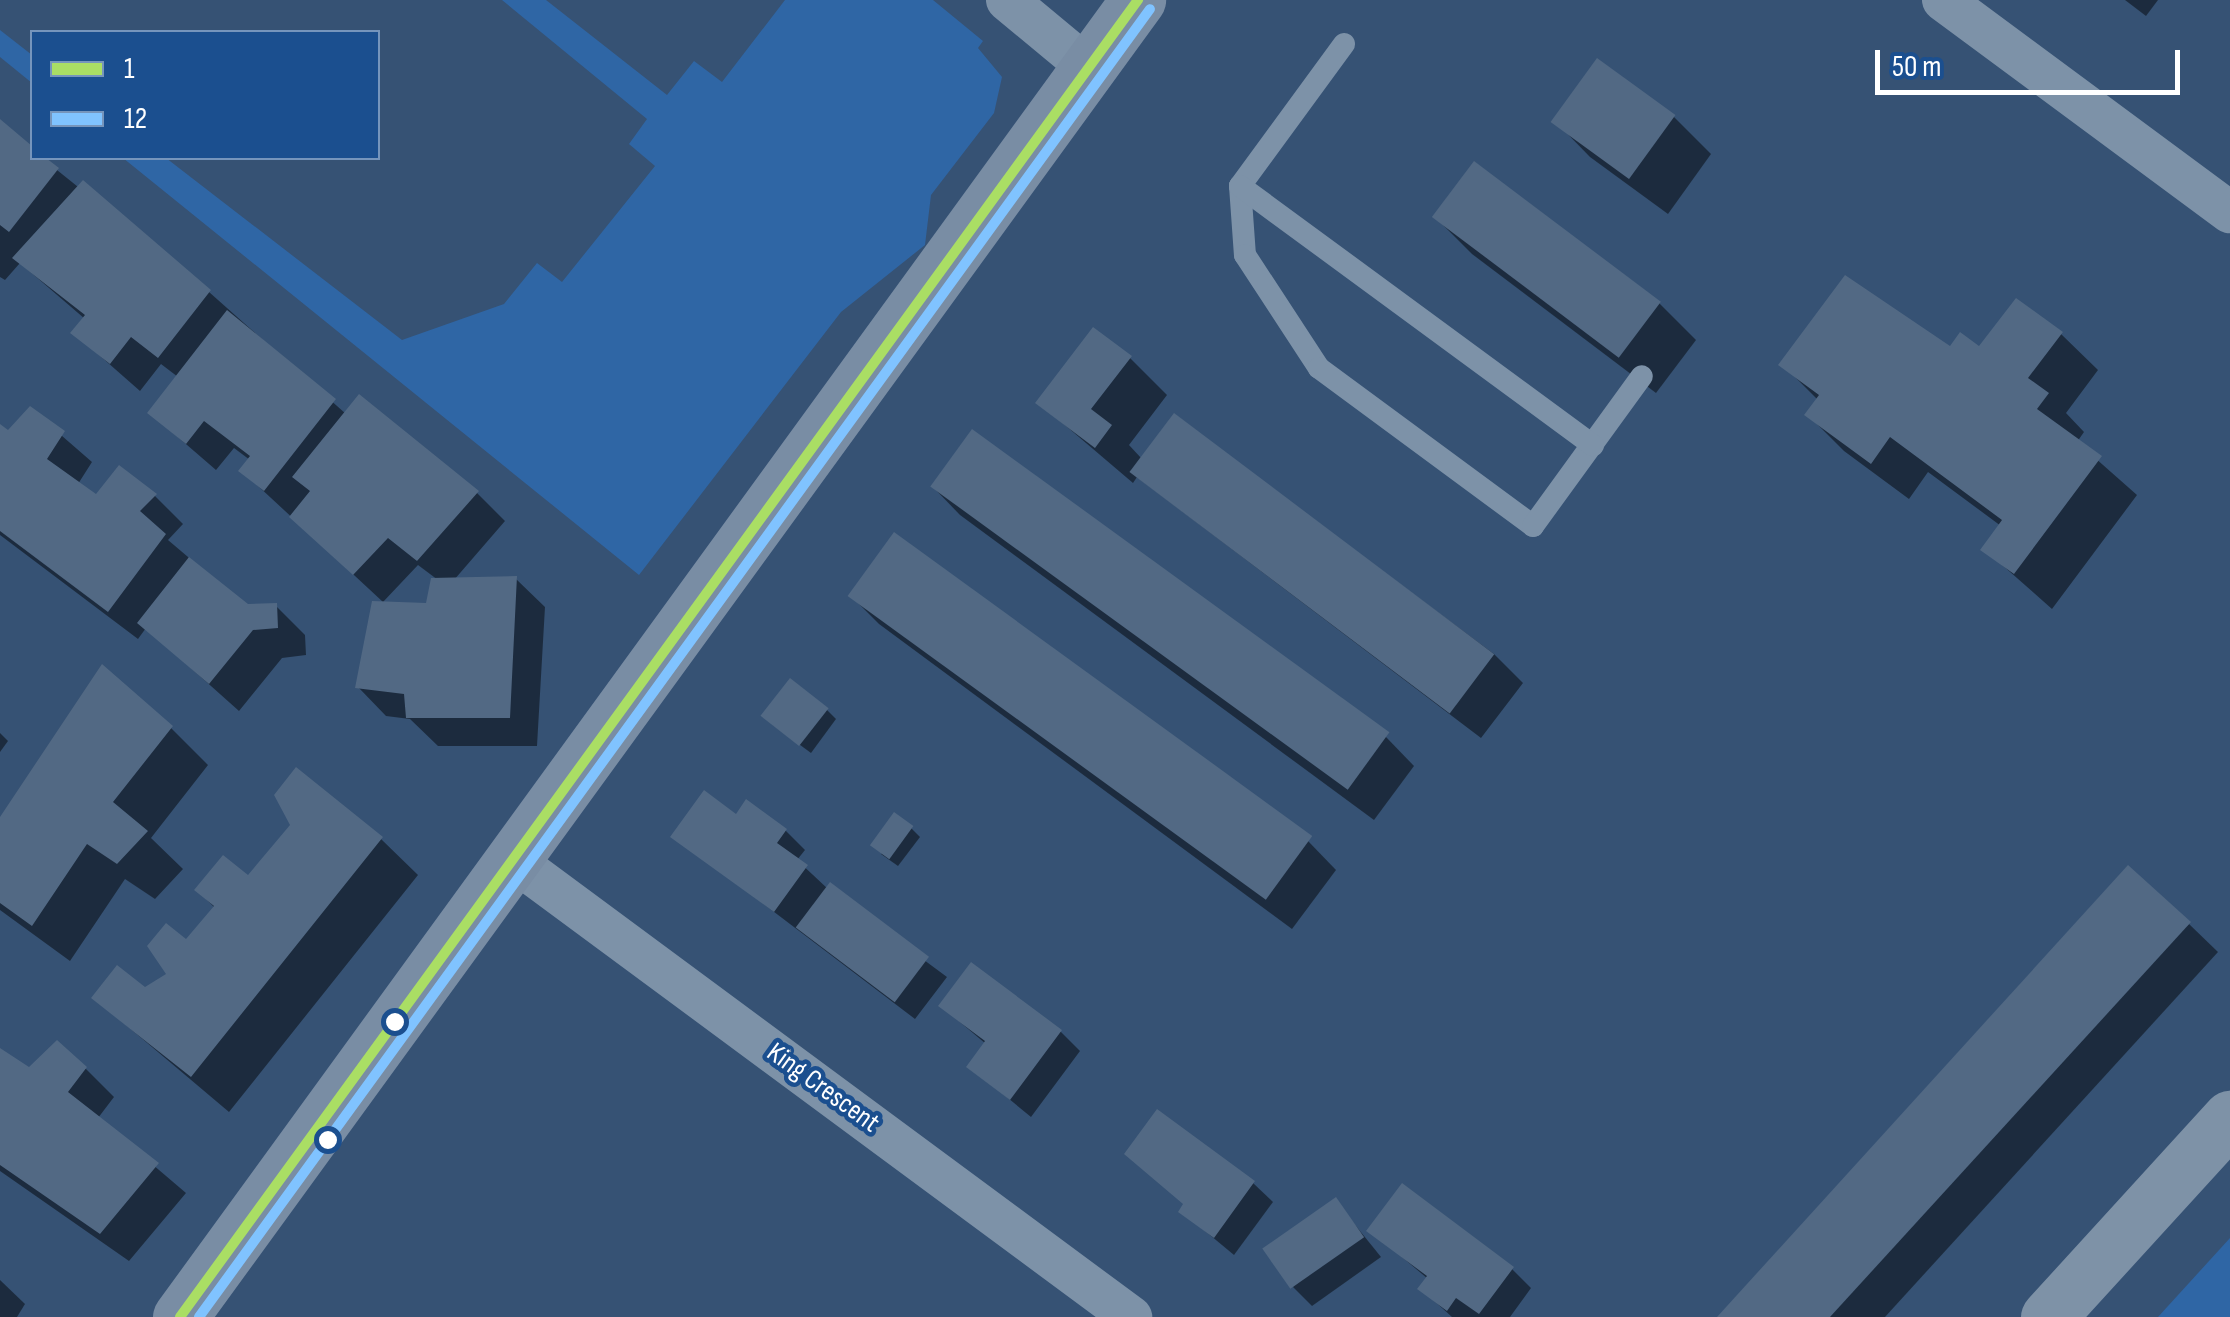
<!DOCTYPE html>
<html>
<head>
<meta charset="utf-8">
<style>
	body { margin:0 }
	#map { position:relative; width:2230px; height:1317px; overflow:hidden; background:#365274; font-family:"Sofia Sans Condensed",sans-serif }
	div>[style] { position:absolute }
	[style*='--x'] { left:calc(var(--x)*1px); top:calc(var(--y)*1px); width:calc(var(--w)*1px); rotate:calc(var(--a)*1deg) }
	.green>* { inset:0; background:#2f66a5 }
	.shadow>* { inset:0; background:#0007 }
	.building>* { inset:0; background:#526984; transform-origin:0 0 }
	.lane>* { height:22px; margin:-11px; padding:0 11px; transform-origin:11px; border-radius:11px; background:#7d92a8 }
	.street>* { height:42px; margin:-21px; padding:0 21px; transform-origin:21px; border-radius:21px; background:#7d92a8 }
	.secondary>* { height:55px; margin:-27.5px; padding:0 27.5px; transform-origin:27.5px; border-radius:27.5px; background:#798da4 }
	.highway>* { height:55px; margin:-27.5px; padding:0 27.5px; transform-origin:27.5px; border-radius:27.5px; background:#7e92a7 }
	.bus-1>* { height:10px; margin:-5px; padding:0 5px; transform-origin:5px; border-radius:5px; background:#aade64 }
	.bus-2>* { height:10px; margin:-5px; padding:0 5px; transform-origin:5px; border-radius:5px; background:#80c3ff }
	.dots>* { width:28px; height:28px; translate:-50% -50%; box-sizing:border-box; border:5px solid #1b4f8f; border-radius:50% }
	span { translate:-50% -50%; white-space:nowrap; text-align:center; line-height:1.15; -webkit-text-stroke:9px #1b4f8f; paint-order:stroke }
	.street-label { font-size:28px; color:#fff }
	.legend { position:absolute; left:30px; top:30px; width:350px; height:130px; box-sizing:border-box; background:#1b4f8f; border:2px solid #7695bc; margin:0; padding:12px 18px; list-style:none; font-size:30px; color:#fff }
	.legend li { display:flex; align-items:center; gap:20px; height:50px }
	.legend b { width:50px; border:2px solid #7695bc }
	.scale { position:absolute; left:1875px; top:50px; width:305px; height:45px; box-sizing:border-box; border:5px solid #fff; border-top:0; padding-left:12px; font-size:30px; line-height:35px; white-space:nowrap; color:#fff; -webkit-text-stroke:8px #1b4f8f; paint-order:stroke }
</style>
</head>
<body>
<div id="map">
	<div class="green">
		<div style="clip-path:polygon(502px 0,546px 0,667px 95px,694px 61px,722px 82px,785px 0,933px 0,983px 41px,978px 48px,1002px 77px,994px 113px,931px 195px,925px 245px,841px 312px,639px 575px,123px 158px,166px 158px,402px 340px,504px 304px,537px 263px,562px 282px,655px 166px,629px 144px,647px 119px)"></div>
		<div style="clip-path:polygon(0 30px,32px 55px,32px 83px,0 57px)"></div>
		<div style="clip-path:polygon(2230px 1238px,2230px 1317px,2158px 1317px)"></div>
	</div>
	<div class="shadow">
		<div style="clip-path:polygon(2125px 0,2158px 0,2146px 16px)"></div>
		<div style="clip-path:polygon(1674px 117px,1711px 154px,1668px 214px,1590px 157px,1554px 120px)"></div>
		<div style="clip-path:polygon(0 122px,32px 149px,32px 158px,42px 158px,209px 292px,346px 414px,477px 493px,505px 521px,454px 580px,516px 579px,545px 607px,537px 746px,438px 746px,410px 719px,386px 716px,358px 687px,428px 605px,438px 580px,418px 565px,383px 602px,242px 471px,250px 460px,234px 448px,216px 470px,150px 413px,178px 377px,161px 364px,140px 391px,74px 333px,85px 319px,20px 263px,5px 280px,0 277px)"></div>
		<div style="clip-path:polygon(1435px 217px,1659px 303px,1696px 340px,1656px 393px,1472px 254px)"></div>
		<div style="clip-path:polygon(2061px 334px,2098px 370px,2066px 413px,2084px 432px,2077px 442px,2137px 495px,2052px 609px,1984px 549px,2001px 526px,1928px 472px,1909px 499px,1844px 451px,1807px 414px,1818px 400px,1782px 364px,1980px 349px)"></div>
		<div style="clip-path:polygon(1130px 358px,1167px 395px,1129px 445px,1142px 459px,1174px 416px,1494px 654px,1523px 683px,1481px 738px,1137px 477px,1133px 483px,1039px 403px)"></div>
		<div style="clip-path:polygon(31px 409px,92px 462px,78px 484px,97px 497px,155px 496px,183px 524px,168px 540px,247px 607px,276px 606px,305px 635px,306px 655px,282px 658px,239px 711px,146px 628px,138px 639px,0 535px,0 427px,8px 433px)"></div>
		<div style="clip-path:polygon(972px 432px,1386px 737px,1414px 766px,1374px 820px,960px 515px,932px 486px)"></div>
		<div style="clip-path:polygon(850px 595px,1308px 841px,1336px 870px,1292px 929px,879px 624px)"></div>
		<div style="clip-path:polygon(827px 710px,836px 719px,811px 753px,773px 725px)"></div>
		<div style="clip-path:polygon(171px 728px,208px 765px,151px 838px,183px 869px,155px 899px,125px 879px,70px 961px,0 910px,0 822px)"></div>
		<div style="clip-path:polygon(0 733px,8px 741px,0 752px)"></div>
		<div style="clip-path:polygon(736px 817px,785px 830px,805px 850px,797px 860px,828px 889px,947px 977px,915px 1019px,674px 836px)"></div>
		<div style="clip-path:polygon(911px 828px,920px 837px,898px 866px,881px 854px)"></div>
		<div style="clip-path:polygon(381px 839px,418px 875px,229px 1112px,94px 998px,145px 990px,170px 975px,215px 908px,197px 890px)"></div>
		<div style="clip-path:polygon(2189px 924px,2218px 952px,1885px 1317px,1720px 1317px)"></div>
		<div style="clip-path:polygon(941px 1006px,1061px 1032px,1080px 1051px,1031px 1117px,969px 1066px,986px 1044px)"></div>
		<div style="clip-path:polygon(0 1049px,29px 1070px,86px 1069px,114px 1097px,98px 1118px,186px 1193px,129px 1261px,0 1171px)"></div>
		<div style="clip-path:polygon(1253px 1183px,1273px 1202px,1234px 1255px,1181px 1211px)"></div>
		<div style="clip-path:polygon(1335px 1200px,1381px 1257px,1312px 1306px,1293px 1287px)"></div>
		<div style="clip-path:polygon(1370px 1230px,1512px 1269px,1531px 1288px,1510px 1317px,1452px 1317px,1421px 1289px,1428px 1279px)"></div>
		<div style="clip-path:polygon(0 1280px,25px 1304px,17px 1317px,0 1317px)"></div>
	</div>
	<div class="building">
		<div style="left:1597px;top:58px;width:97px;height:79px;rotate:36deg"></div>
		<div style="clip-path:polygon(0 119px,32px 146px,32px 158px,46px 158px,59px 168px,9px 232px,0 225px)"></div>
		<div style="left:1474px;top:161px;width:234px;height:70px;rotate:37deg"></div>
		<div style="clip-path:polygon(83px 180px,211px 290px,158px 358px,131px 337px,110px 364px,70px 333px,85px 315px,12px 258px)"></div>
		<div style="clip-path:polygon(1845px 275px,1950px 346px,1960px 332px,1979px 346px,2016px 298px,2063px 332px,2028px 378px,2049px 393px,2037px 409px,2102px 456px,2014px 574px,1980px 550px,2002px 520px,1890px 437px,1871px 464px,1804px 415px,1819px 395px,1778px 365px)"></div>
		<div style="clip-path:polygon(227px 310px,336px 399px,264px 491px,238px 471px,250px 456px,204px 421px,186px 444px,147px 413px)"></div>
		<div style="clip-path:polygon(1093px 327px,1132px 356px,1091px 409px,1112px 425px,1095px 448px,1035px 403px)"></div>
		<div style="clip-path:polygon(359px 394px,479px 491px,417px 561px,388px 538px,353px 575px,289px 517px,310px 491px,292px 477px)"></div>
		<div style="clip-path:polygon(30px 406px,65px 431px,47px 459px,96px 494px,119px 465px,157px 494px,140px 511px,166px 534px,108px 612px,0 531px,0 424px,8px 430px)"></div>
		<div style="left:1174px;top:413px;width:401px;height:74px;rotate:37deg"></div>
		<div style="left:972px;top:429px;width:516px;height:71px;rotate:36deg"></div>
		<div style="left:894px;top:532px;width:517px;height:79px;rotate:36deg"></div>
		<div style="clip-path:polygon(189px 557px,248px 604px,277px 603px,278px 628px,253px 630px,209px 684px,137px 623px)"></div>
		<div style="clip-path:polygon(517px 576px,510px 718px,406px 718px,404px 694px,355px 688px,372px 601px,426px 603px,431px 578px)"></div>
		<div style="clip-path:polygon(102px 664px,173px 726px,113px 802px,148px 831px,117px 864px,87px 844px,32px 926px,0 903px,0 817px)"></div>
		<div style="left:790px;top:678px;width:49px;height:48px;rotate:38deg"></div>
		<div style="clip-path:polygon(296px 767px,383px 837px,191px 1077px,91px 998px,117px 965px,145px 987px,166px 974px,147px 946px,166px 923px,186px 939px,214px 906px,194px 890px,223px 855px,248px 875px,290px 825px,274px 795px)"></div>
		<div style="clip-path:polygon(704px 790px,736px 814px,746px 799px,787px 829px,777px 843px,808px 865px,774px 912px,670px 837px)"></div>
		<div style="left:894px;top:812px;width:24px;height:41px;rotate:36deg"></div>
		<div style="clip-path:polygon(2128px 865px,2191px 922px,1830px 1317px,1717px 1317px)"></div>
		<div style="left:830px;top:882px;width:124px;height:57px;rotate:37deg"></div>
		<div style="clip-path:polygon(971px 962px,1062px 1030px,1010px 1100px,966px 1067px,985px 1041px,938px 1006px)"></div>
		<div style="clip-path:polygon(57px 1040px,87px 1067px,68px 1092px,159px 1163px,100px 1234px,0 1165px,0 1048px,29px 1067px)"></div>
		<div style="clip-path:polygon(1157px 1109px,1255px 1181px,1214px 1238px,1178px 1212px,1183px 1204px,1124px 1154px)"></div>
		<div style="clip-path:polygon(1402px 1183px,1514px 1267px,1479px 1314px,1456px 1298px,1447px 1311px,1417px 1289px,1427px 1276px,1366px 1231px)"></div>
		<div style="left:1336px;top:1197px;width:49px;height:90px;rotate:55deg"></div>
	</div>
	<div class="lane">
		<div style="--x:1344;--y:44;--w:176;--a:126.2"></div>
		<div style="--x:1240;--y:186;--w:69;--a:85.9"></div>
		<div style="--x:1245;--y:255;--w:135;--a:56.8"></div>
		<div style="--x:1319;--y:368;--w:266;--a:36.4"></div>
		<div style="--x:1533;--y:526;--w:185;--a:-54"></div>
		<div style="--x:1240;--y:186;--w:438;--a:36.3"></div>
	</div>
	<div class="street">
		<div style="--x:1007;--y:0;--w:107;--a:39.7"></div>
		<div style="--x:1943;--y:0;--w:357;--a:36.5"></div>
		<div style="--x:513;--y:860;--w:769;--a:36.48"></div>
	</div>
	<div class="secondary">
		<div style="--x:180;--y:1317;--w:1629;--a:-53.97"></div>
	</div>
	<div class="highway">
		<div style="--x:2048;--y:1317;--w:270;--a:-47.6"></div>
	</div>
	<div class="bus-1">
		<div style="--x:180;--y:1317;--w:1629;--a:-53.97"></div>
	</div>
	<div class="bus-2">
		<div style="--x:199;--y:1317;--w:1617;--a:-53.98"></div>
	</div>
	<div class="dots">
		<div style="left:395px;top:1022px;background:#fff"></div>
		<div style="left:328px;top:1140px;background:#fff"></div>
	</div>
	<div class="street-label">
		<span style="left:823px;top:1088px;rotate:36deg">King Crescent</span>
	</div>
	<ul class="legend">
	<li><b style="height:12px;background:#aade64"></b>1</li>
	<li><b style="height:12px;background:#80c3ff"></b>12</li>
	</ul>
	<div class="scale">50 m</div>
</div>
</body>
</html>
